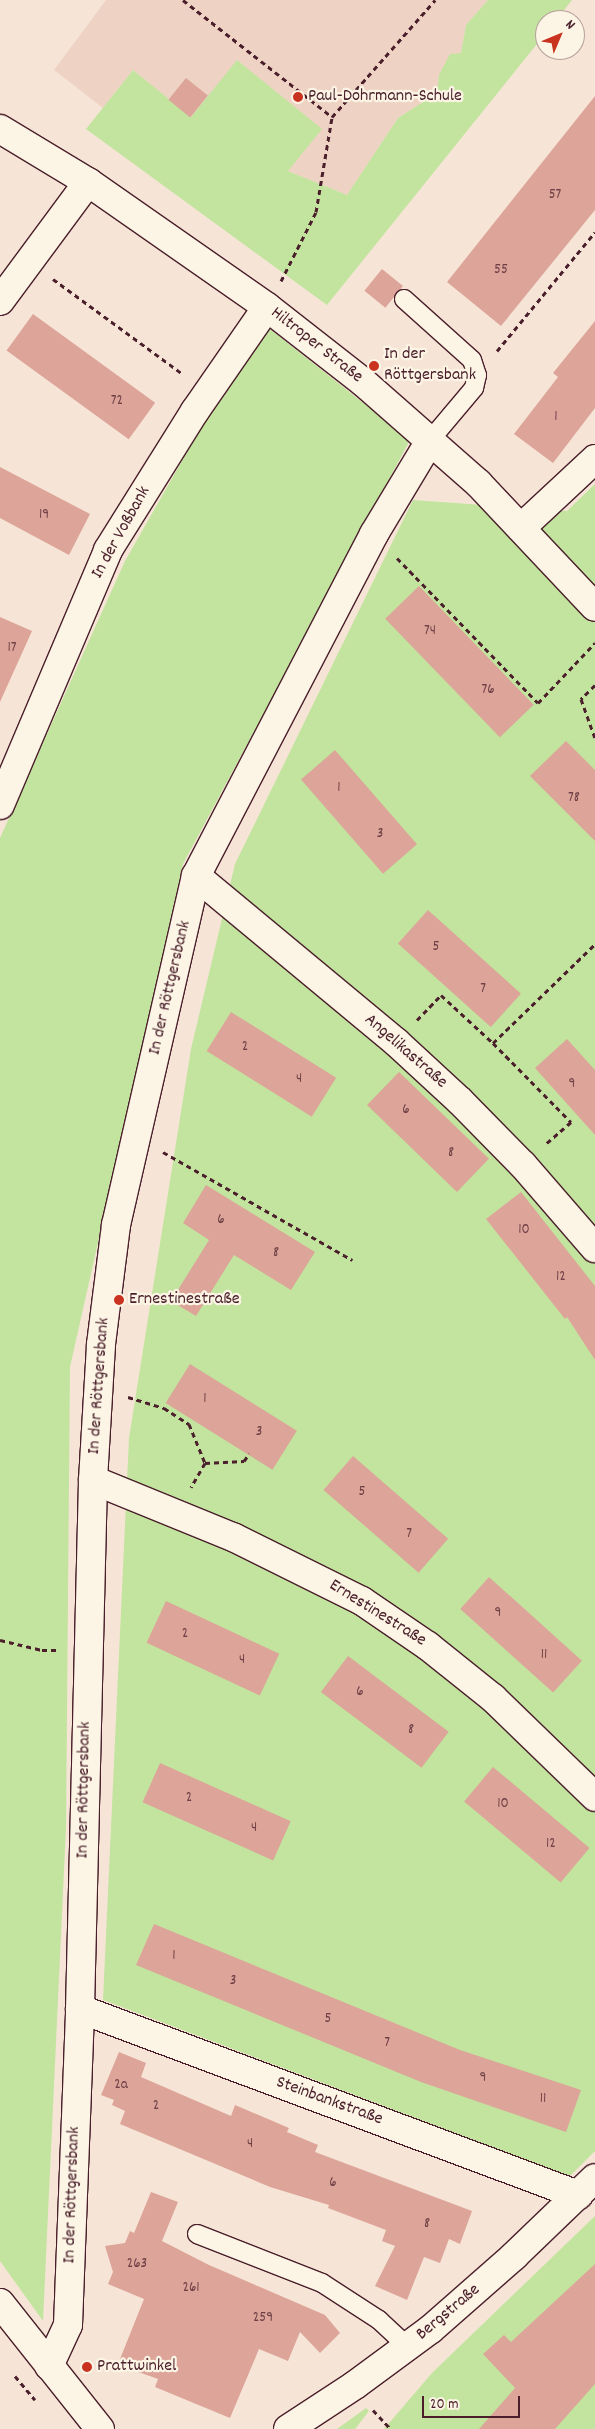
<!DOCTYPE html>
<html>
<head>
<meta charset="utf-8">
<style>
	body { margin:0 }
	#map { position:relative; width:595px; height:2429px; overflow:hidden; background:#f6e5d6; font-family:Dekko,sans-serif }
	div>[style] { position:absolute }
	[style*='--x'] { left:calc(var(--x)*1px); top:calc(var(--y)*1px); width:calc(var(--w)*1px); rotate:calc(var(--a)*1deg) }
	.built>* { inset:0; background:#eed2c4 }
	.green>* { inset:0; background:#c2e49e }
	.building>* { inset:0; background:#dda499; transform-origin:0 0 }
	.path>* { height:3px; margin-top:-1.5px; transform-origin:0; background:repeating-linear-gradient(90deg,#4a1f2b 0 5px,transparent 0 9px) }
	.roads { filter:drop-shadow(1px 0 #4a1f2b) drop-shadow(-1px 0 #4a1f2b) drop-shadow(0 1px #4a1f2b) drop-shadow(0 -1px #4a1f2b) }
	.lane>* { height:18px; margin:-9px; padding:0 9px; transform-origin:9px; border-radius:9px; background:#fcf5e5 }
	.street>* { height:28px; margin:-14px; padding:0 14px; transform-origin:14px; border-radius:14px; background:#fcf5e5 }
	.dots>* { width:14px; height:14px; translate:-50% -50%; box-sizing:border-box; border:2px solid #fcf5e5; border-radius:50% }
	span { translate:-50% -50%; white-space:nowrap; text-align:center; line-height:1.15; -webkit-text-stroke:4.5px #fcf5e5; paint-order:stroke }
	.number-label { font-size:15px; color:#6f4046 }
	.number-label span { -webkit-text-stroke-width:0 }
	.poi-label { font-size:18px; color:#4a1f2b }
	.left { translate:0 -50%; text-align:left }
	.street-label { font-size:18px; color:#4a1f2b }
	.north { position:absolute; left:535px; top:10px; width:50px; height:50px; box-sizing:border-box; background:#fcf5e5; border:1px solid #b59f9b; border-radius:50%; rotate:45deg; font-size:14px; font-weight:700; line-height:20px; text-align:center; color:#4a1f2b }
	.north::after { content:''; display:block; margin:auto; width:18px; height:22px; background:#c8321e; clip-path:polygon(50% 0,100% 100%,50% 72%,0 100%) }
	.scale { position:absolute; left:422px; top:2396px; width:98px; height:22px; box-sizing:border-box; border:2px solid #4a1f2b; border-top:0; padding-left:6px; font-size:15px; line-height:18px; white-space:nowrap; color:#4a1f2b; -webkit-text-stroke:4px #fcf5e5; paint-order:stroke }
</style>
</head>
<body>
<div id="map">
	<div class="built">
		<div style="clip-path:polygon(106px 0,488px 0,466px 25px,461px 54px,439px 75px,437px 93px,398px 118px,347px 195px,288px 171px,276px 186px,133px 70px,103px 108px,54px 70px)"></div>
	</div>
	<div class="green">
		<div style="clip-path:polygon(488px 0,572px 0,556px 20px,545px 20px,545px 34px,327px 305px,86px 129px,133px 70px,191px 117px,237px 60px,322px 129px,288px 171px,347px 195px,398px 118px,437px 93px,439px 75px,450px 54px,461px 53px,466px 25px)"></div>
		<div style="clip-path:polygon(261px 322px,410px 440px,183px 864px,70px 1367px,66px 1828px,43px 2321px,0 2261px,0 838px,125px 561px)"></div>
		<div style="clip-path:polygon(595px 484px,595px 2151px,570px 2176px,103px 2000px,129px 1438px,191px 1049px,235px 864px,413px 500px,567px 511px)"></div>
		<div style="clip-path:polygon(595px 2216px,595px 2429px,384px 2429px,432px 2373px)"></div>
		<div style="clip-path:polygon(366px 2408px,369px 2411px,355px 2429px,337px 2429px)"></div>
	</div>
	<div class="building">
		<div style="left:186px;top:78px;width:28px;height:28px;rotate:39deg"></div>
		<div style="clip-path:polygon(595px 96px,595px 210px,501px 326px,447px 282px)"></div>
		<div style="left:382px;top:269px;width:27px;height:28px;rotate:39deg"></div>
		<div style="left:33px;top:314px;width:151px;height:45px;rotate:36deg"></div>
		<div style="clip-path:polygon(595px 321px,595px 408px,553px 463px,514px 434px,558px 377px,553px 373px)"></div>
		<div style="clip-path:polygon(0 467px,90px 514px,69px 555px,0 518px)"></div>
		<div style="left:419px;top:586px;width:165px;height:47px;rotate:46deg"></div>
		<div style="clip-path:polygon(0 617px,32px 631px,0 702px)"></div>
		<div style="clip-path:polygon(566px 741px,595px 770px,595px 841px,530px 776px)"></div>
		<div style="left:335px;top:750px;width:125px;height:45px;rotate:49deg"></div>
		<div style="left:428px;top:910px;width:125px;height:45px;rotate:42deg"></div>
		<div style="left:231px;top:1012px;width:124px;height:46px;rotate:32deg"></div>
		<div style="clip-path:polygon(567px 1039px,595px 1070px,595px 1135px,535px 1068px)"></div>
		<div style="left:399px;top:1072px;width:125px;height:46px;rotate:44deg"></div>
		<div style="clip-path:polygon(206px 1185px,315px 1252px,291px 1290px,234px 1255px,196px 1316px,171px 1301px,209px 1240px,183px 1223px)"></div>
		<div style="clip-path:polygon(521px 1192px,595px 1286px,595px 1360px,567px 1317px,565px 1319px,486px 1219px)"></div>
		<div style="left:190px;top:1364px;width:126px;height:46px;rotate:32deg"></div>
		<div style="left:353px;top:1456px;width:126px;height:45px;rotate:41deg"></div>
		<div style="left:489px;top:1577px;width:125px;height:43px;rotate:42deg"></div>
		<div style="left:166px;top:1601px;width:125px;height:46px;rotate:25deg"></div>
		<div style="left:348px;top:1656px;width:126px;height:45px;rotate:37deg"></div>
		<div style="left:160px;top:1763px;width:143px;height:43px;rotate:24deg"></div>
		<div style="left:493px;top:1767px;width:126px;height:45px;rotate:40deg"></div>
		<div style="clip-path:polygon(154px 1924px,460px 2050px,581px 2090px,566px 2132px,421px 2082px,136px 1965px)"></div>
		<div style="clip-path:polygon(119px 2052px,146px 2063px,141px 2077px,231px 2116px,235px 2105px,289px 2128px,287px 2132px,318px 2145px,315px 2152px,472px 2211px,460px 2244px,449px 2239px,440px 2263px,424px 2257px,407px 2300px,375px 2286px,395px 2246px,382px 2241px,386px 2230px,328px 2208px,329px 2205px,270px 2187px,120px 2124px,125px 2111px,112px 2105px,114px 2100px,101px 2095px)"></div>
		<div style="clip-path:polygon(151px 2192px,178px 2202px,162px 2241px,209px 2265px,325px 2315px,340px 2333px,320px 2353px,300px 2332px,288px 2361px,259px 2349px,230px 2418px,155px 2387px,158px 2379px,130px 2369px,132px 2364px,120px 2359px,144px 2299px,108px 2284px,113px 2272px,105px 2246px,125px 2243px,130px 2231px,134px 2233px)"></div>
		<div style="clip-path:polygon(595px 2264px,595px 2384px,555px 2429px,479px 2429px,515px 2388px,483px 2354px,504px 2335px,511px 2342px)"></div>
	</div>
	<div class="path">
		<div style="--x:183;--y:0;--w:189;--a:38.1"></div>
		<div style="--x:53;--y:279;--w:161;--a:36.2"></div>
		<div style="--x:281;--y:281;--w:77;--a:-63.1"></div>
		<div style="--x:316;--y:212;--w:96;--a:-80.4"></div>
		<div style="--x:332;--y:117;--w:156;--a:-48.6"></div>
		<div style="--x:497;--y:351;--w:154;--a:-50.5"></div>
		<div style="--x:397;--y:558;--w:202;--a:45.8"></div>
		<div style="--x:538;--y:703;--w:83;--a:-46.5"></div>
		<div style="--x:595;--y:685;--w:20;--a:135"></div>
		<div style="--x:581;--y:699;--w:41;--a:70.3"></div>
		<div style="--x:417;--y:1020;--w:35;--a:-46"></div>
		<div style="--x:441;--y:995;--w:71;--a:42.7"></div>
		<div style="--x:493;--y:1043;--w:142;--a:-44.1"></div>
		<div style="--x:493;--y:1043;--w:111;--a:45.4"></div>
		<div style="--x:571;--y:1122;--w:33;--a:139"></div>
		<div style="--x:163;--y:1152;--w:218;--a:29.7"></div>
		<div style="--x:128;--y:1397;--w:38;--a:17"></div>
		<div style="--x:164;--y:1408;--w:30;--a:33"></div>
		<div style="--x:189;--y:1424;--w:42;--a:67.7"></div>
		<div style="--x:205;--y:1463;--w:28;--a:120"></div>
		<div style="--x:205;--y:1463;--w:39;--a:-3"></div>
		<div style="--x:244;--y:1461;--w:9;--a:-54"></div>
		<div style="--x:0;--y:1640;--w:43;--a:13.4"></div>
		<div style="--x:42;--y:1650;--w:16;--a:0"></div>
		<div style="--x:15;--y:2376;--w:31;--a:50"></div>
		<div style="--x:373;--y:2410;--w:26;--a:47"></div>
	</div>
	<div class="roads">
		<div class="lane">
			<div style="--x:404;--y:299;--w:91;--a:41.9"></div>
			<div style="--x:472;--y:360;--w:16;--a:72"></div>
			<div style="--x:477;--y:375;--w:13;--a:103"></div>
			<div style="--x:474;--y:388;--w:67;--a:130.1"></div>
			<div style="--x:197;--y:2234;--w:134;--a:21.4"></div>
			<div style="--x:322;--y:2283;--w:68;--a:33"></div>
			<div style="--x:379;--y:2320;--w:40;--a:43"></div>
		</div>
		<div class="street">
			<div style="--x:0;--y:129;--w:103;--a:31.1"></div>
			<div style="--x:88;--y:182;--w:218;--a:34.9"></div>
			<div style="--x:267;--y:307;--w:122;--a:38"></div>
			<div style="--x:363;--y:382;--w:153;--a:41.3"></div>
			<div style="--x:478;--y:483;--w:170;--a:46.7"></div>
			<div style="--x:0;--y:301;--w:148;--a:-53.5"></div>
			<div style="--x:521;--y:528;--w:101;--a:-43"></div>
			<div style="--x:0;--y:805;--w:277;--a:-67"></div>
			<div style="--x:108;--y:550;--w:164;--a:-58"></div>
			<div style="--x:195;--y:411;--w:126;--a:-55.3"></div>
			<div style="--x:196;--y:876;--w:260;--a:39.7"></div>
			<div style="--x:396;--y:1042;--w:87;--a:42.7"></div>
			<div style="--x:460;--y:1101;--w:90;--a:45.5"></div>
			<div style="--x:523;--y:1165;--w:110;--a:49.1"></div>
			<div style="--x:93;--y:1480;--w:151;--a:22.2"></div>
			<div style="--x:233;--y:1537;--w:144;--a:26.4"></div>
			<div style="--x:362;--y:1601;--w:80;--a:34.3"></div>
			<div style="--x:428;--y:1646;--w:83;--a:38.7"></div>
			<div style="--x:493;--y:1698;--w:142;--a:44.1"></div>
			<div style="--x:80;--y:2009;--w:532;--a:20.48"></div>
			<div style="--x:0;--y:2303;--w:161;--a:51.6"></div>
			<div style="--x:49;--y:2366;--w:45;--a:-65.1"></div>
			<div style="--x:68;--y:2325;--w:316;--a:-87.8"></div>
			<div style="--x:80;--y:2009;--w:529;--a:-88.59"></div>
			<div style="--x:93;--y:1480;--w:136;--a:-86.6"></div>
			<div style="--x:101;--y:1344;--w:120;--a:-82.8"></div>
			<div style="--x:116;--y:1225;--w:358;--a:-77.1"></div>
			<div style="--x:196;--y:876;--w:386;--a:-62.5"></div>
			<div style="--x:374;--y:534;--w:111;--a:-59"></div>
			<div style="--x:288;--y:2429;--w:80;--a:-33.3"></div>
			<div style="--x:355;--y:2385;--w:94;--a:-36.4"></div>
			<div style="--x:431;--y:2329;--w:111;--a:-41.3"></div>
			<div style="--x:514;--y:2256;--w:112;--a:-43.9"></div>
		</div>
	</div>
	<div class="dots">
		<div style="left:298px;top:97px;background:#c8321e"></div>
		<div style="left:374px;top:366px;background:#c8321e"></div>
		<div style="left:119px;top:1300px;background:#c8321e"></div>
		<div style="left:87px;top:2367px;background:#c8321e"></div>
	</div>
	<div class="number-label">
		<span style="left:555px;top:196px">57</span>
		<span style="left:501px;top:271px">55</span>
		<span style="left:117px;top:402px">72</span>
		<span style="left:556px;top:418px">1</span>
		<span style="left:44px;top:516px">19</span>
		<span style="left:430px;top:632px">74</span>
		<span style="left:12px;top:649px">17</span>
		<span style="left:488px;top:691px">76</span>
		<span style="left:339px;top:789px">1</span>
		<span style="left:574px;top:799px">78</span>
		<span style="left:380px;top:835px">3</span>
		<span style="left:436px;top:948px">5</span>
		<span style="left:483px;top:990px">7</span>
		<span style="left:245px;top:1048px">2</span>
		<span style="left:299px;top:1080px">4</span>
		<span style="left:572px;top:1085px">9</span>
		<span style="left:406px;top:1111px">6</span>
		<span style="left:451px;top:1154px">8</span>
		<span style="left:221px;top:1221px">6</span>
		<span style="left:524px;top:1231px">10</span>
		<span style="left:276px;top:1254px">8</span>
		<span style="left:561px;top:1278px">12</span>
		<span style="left:205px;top:1400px">1</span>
		<span style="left:259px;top:1433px">3</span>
		<span style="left:362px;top:1493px">5</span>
		<span style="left:409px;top:1535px">7</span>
		<span style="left:498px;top:1614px">9</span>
		<span style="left:185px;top:1635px">2</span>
		<span style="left:544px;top:1656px">11</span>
		<span style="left:242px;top:1661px">4</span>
		<span style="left:360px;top:1693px">6</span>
		<span style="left:411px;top:1731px">8</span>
		<span style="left:189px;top:1799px">2</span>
		<span style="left:503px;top:1805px">10</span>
		<span style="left:254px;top:1829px">4</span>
		<span style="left:551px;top:1845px">12</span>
		<span style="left:174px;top:1957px">1</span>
		<span style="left:233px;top:1982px">3</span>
		<span style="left:328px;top:2020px">5</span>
		<span style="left:387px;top:2044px">7</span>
		<span style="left:483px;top:2079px">9</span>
		<span style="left:121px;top:2086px">2a</span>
		<span style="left:543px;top:2100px">11</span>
		<span style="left:156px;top:2107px">2</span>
		<span style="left:250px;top:2145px">4</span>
		<span style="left:333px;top:2184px">6</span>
		<span style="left:427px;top:2225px">8</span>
		<span style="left:137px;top:2265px">263</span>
		<span style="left:191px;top:2289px">261</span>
		<span style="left:263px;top:2319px">259</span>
	</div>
	<div class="poi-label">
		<span class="left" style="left:308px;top:97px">Paul-Dohrmann-Schule</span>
		<span class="left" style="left:384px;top:366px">In der<br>Röttgersbank</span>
		<span class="left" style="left:129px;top:1300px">Ernestinestraße</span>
		<span class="left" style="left:97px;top:2367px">Prattwinkel</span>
	</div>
	<div class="street-label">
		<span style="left:316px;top:346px;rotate:38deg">Hiltroper Straße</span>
		<span style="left:122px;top:533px;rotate:-61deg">In der Voßbank</span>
		<span style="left:171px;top:988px;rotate:-77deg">In der Röttgersbank</span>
		<span style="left:405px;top:1052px;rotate:41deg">Angelikastraße</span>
		<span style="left:100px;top:1386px;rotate:-86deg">In der Röttgersbank</span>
		<span style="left:377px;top:1614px;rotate:32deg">Ernestinestraße</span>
		<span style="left:85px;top:1790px;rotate:-89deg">In der Röttgersbank</span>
		<span style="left:329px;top:2102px;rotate:20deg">Steinbankstraße</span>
		<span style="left:73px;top:2195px;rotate:-88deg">In der Röttgersbank</span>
		<span style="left:449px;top:2313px;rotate:-40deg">Bergstraße</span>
	</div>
	<div class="north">N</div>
	<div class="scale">20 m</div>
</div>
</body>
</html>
